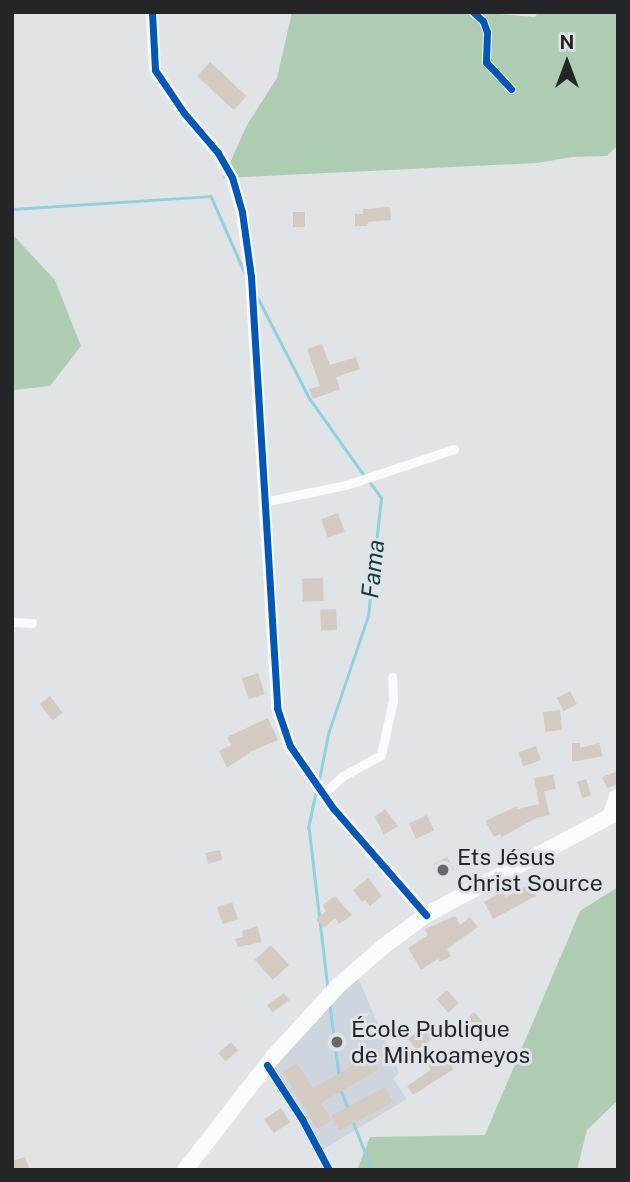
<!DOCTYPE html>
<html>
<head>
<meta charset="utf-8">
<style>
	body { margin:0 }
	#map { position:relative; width:630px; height:1182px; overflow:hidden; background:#e1e4e7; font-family:"Public Sans",sans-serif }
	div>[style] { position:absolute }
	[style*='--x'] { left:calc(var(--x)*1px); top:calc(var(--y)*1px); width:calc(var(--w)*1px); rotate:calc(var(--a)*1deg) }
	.built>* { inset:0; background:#ced5dc }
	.forest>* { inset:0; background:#aeccb2 }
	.stream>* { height:2.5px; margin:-1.25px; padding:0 1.25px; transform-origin:1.25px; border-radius:1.25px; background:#90d0df }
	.building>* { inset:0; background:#d3cbc2; transform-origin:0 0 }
	.street>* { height:9px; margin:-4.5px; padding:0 4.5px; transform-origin:4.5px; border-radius:4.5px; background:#fafbfb }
	.secondary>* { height:12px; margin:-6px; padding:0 6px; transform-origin:6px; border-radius:6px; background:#fafbfb }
	.highway>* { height:16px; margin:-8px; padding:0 8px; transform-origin:8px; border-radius:8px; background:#fafbfb }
	.cycleway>* { height:7px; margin:-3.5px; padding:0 3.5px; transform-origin:3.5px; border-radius:3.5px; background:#0057b8 }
	.dots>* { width:19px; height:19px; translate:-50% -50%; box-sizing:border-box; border:4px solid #dfe3e9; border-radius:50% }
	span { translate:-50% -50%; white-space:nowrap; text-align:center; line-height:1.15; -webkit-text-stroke:6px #dfe3e9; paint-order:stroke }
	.poi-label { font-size:23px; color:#232527 }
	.left { translate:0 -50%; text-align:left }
	.water-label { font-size:24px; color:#113b44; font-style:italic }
	.frame { position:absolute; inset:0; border:14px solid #232527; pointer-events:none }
	.north { position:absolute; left:532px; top:28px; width:70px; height:70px; -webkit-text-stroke:5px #dfe3e9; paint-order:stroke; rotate:0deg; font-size:19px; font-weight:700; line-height:28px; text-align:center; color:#232527 }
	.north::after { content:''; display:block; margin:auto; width:24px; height:32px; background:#232527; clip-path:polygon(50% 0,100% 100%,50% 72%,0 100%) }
</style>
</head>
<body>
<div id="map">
	<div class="built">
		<div style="clip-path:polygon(356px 973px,399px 1073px,393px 1079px,407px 1099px,322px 1150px,268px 1067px)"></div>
	</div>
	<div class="forest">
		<div style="clip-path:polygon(292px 12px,475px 12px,535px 17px,538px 12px,618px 12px,618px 145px,607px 156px,572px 157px,537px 163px,223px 178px,247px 125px,277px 78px)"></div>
		<div style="clip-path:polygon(12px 234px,55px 280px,81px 346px,50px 386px,12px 390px)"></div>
		<div style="clip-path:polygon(618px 887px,618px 1100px,587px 1130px,577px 1170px,357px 1170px,370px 1137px,485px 1135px,580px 911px)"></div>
	</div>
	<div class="stream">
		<div style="--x:12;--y:209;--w:199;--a:-3.7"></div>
		<div style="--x:211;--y:196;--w:84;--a:66.2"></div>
		<div style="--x:258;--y:298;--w:114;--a:62.8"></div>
		<div style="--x:310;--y:399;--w:93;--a:54.6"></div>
		<div style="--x:319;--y:780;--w:47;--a:-78.9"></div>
		<div style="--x:328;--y:734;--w:125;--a:-71.3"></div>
		<div style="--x:368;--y:616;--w:119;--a:-83.7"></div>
		<div style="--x:381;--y:498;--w:22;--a:-126"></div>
		<div style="--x:316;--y:793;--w:35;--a:102"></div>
		<div style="--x:309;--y:827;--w:162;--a:83.3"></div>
		<div style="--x:330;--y:1005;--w:70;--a:82.6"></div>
		<div style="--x:340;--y:1088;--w:22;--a:68"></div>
		<div style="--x:353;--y:1121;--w:53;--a:68.8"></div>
	</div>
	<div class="building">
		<div style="left:210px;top:62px;width:50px;height:19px;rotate:43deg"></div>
		<div style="clip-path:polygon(390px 207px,391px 220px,368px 222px,367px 226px,355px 226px,355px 214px,363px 214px,363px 209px)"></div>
		<div style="left:305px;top:212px;width:15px;height:12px;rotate:90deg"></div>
		<div style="clip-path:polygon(322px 344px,330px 365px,356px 357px,360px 369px,336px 377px,340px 389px,313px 399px,309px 389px,320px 386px,307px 349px)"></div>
		<div style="left:338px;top:513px;width:20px;height:18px;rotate:70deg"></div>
		<div style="left:323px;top:578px;width:23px;height:21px;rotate:88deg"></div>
		<div style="left:336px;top:609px;width:21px;height:16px;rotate:87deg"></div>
		<div style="left:258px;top:673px;width:22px;height:17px;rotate:72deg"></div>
		<div style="left:570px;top:691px;width:15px;height:15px;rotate:62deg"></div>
		<div style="left:50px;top:696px;width:21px;height:13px;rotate:53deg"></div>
		<div style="left:560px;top:710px;width:20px;height:17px;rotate:84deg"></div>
		<div style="clip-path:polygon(268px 718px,278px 740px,252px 751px,227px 768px,219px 751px,231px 745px,227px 737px)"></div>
		<div style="clip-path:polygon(572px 743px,580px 743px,580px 748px,599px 743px,603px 756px,572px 762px)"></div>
		<div style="left:536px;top:746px;width:15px;height:19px;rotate:70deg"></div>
		<div style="clip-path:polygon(618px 771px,618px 784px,607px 788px,602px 777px)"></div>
		<div style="clip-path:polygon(553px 775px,556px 789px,544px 791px,550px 815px,536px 818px,502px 837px,500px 834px,494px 837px,485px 821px,517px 806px,518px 809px,539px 804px,534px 778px)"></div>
		<div style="left:586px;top:779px;width:17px;height:9px;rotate:73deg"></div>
		<div style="clip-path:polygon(385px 809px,398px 826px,384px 835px,375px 817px)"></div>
		<div style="left:427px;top:815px;width:17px;height:20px;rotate:65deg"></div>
		<div style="clip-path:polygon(220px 850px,222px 860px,208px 864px,205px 853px)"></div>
		<div style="left:447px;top:857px;width:15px;height:15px;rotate:62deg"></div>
		<div style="clip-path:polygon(368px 878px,382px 896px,370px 906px,365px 900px,362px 902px,353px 890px)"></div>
		<div style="clip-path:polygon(530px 884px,536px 896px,493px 919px,484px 902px,503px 891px,506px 897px)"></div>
		<div style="clip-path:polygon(335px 896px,352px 915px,339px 924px,335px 918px,324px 928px,316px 919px,326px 911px,322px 905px)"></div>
		<div style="left:232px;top:902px;width:18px;height:16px;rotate:71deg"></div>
		<div style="clip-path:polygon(455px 916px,460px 925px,470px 917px,478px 927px,447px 949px,451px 956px,440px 962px,438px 959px,421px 970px,408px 948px,428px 935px,425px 929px)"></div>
		<div style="clip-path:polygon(257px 926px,262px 942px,238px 947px,235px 939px,243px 937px,242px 931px)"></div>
		<div style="left:271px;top:945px;width:27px;height:22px;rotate:48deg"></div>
		<div style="left:447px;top:990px;width:18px;height:14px;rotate:49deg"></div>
		<div style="left:284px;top:993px;width:9px;height:21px;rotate:54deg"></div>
		<div style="left:474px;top:1012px;width:13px;height:25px;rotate:48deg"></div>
		<div style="left:428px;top:1025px;width:14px;height:24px;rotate:56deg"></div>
		<div style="left:231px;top:1042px;width:11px;height:17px;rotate:49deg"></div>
		<div style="clip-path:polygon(442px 1053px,454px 1069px,413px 1095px,407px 1086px,431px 1070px,427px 1064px)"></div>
		<div style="clip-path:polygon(370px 1056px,378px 1070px,321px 1103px,332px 1120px,317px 1129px,283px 1072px,297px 1063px,313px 1088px)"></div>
		<div style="left:385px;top:1087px;width:17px;height:61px;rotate:62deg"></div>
		<div style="left:281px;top:1108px;width:17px;height:20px;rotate:57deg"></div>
		<div style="clip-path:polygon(25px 1157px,29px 1168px,12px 1170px,12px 1161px)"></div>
	</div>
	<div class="street">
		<div style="--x:473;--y:12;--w:13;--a:42"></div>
		<div style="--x:483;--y:21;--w:12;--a:70"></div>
		<div style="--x:487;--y:32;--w:30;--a:92"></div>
		<div style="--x:486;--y:62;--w:37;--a:47"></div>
		<div style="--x:263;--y:502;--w:85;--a:-11.6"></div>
		<div style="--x:346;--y:485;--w:114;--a:-18.4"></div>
		<div style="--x:12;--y:622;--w:20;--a:3"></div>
		<div style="--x:323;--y:794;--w:27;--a:-42"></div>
		<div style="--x:343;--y:776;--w:43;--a:-28.9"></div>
		<div style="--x:381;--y:755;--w:56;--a:-77.7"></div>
		<div style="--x:393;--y:700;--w:23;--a:-92"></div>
		<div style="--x:606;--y:817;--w:23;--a:-72"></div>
		<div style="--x:613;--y:795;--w:5;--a:-22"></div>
		<div style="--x:267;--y:1065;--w:64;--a:57.1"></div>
		<div style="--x:302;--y:1119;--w:58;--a:62.1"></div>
	</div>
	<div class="secondary">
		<div style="--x:152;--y:12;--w:58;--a:87"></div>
		<div style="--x:155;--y:70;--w:52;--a:56"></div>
		<div style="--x:184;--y:113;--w:52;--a:49.6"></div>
		<div style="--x:218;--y:153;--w:28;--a:60"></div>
		<div style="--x:232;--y:177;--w:36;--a:74"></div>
		<div style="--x:242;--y:212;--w:66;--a:82.1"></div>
		<div style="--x:251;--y:277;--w:432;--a:86.5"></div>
		<div style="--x:277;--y:708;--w:40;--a:71.1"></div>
		<div style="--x:290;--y:746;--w:75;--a:55.3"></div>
		<div style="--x:333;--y:808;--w:142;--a:49"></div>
	</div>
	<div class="highway">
		<div style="--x:185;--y:1170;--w:143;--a:-52.1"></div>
		<div style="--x:273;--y:1057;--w:96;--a:-47.5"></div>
		<div style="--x:338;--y:986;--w:61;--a:-41"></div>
		<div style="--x:384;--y:946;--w:52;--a:-36.4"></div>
		<div style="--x:426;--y:915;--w:218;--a:-28.2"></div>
	</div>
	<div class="cycleway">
		<div style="--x:152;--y:12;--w:58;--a:87"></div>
		<div style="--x:155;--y:70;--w:52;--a:56"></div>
		<div style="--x:184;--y:113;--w:52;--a:49.6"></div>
		<div style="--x:218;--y:153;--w:28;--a:60"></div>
		<div style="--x:232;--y:177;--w:36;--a:74"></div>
		<div style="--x:242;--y:212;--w:66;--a:82.1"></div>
		<div style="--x:251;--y:277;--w:432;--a:86.5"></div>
		<div style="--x:277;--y:708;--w:40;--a:71.1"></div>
		<div style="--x:290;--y:746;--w:75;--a:55.3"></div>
		<div style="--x:333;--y:808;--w:142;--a:49"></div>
		<div style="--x:473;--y:12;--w:13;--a:42"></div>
		<div style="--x:483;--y:21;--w:12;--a:70"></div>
		<div style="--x:487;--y:32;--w:30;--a:92"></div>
		<div style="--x:486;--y:62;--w:37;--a:47"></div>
		<div style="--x:267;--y:1065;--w:64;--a:57.1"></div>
		<div style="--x:302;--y:1119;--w:58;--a:62.1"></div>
	</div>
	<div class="dots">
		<div style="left:443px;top:870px;background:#66686a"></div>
		<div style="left:337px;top:1042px;background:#66686a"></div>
	</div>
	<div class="poi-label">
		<span class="left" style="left:457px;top:870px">Ets Jésus<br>Christ Source</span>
		<span class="left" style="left:351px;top:1042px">École Publique<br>de Minkoameyos</span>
	</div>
	<div class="water-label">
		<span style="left:373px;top:569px;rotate:-84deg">Fama</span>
	</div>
	<div class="frame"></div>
	<div class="north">N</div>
</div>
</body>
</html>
